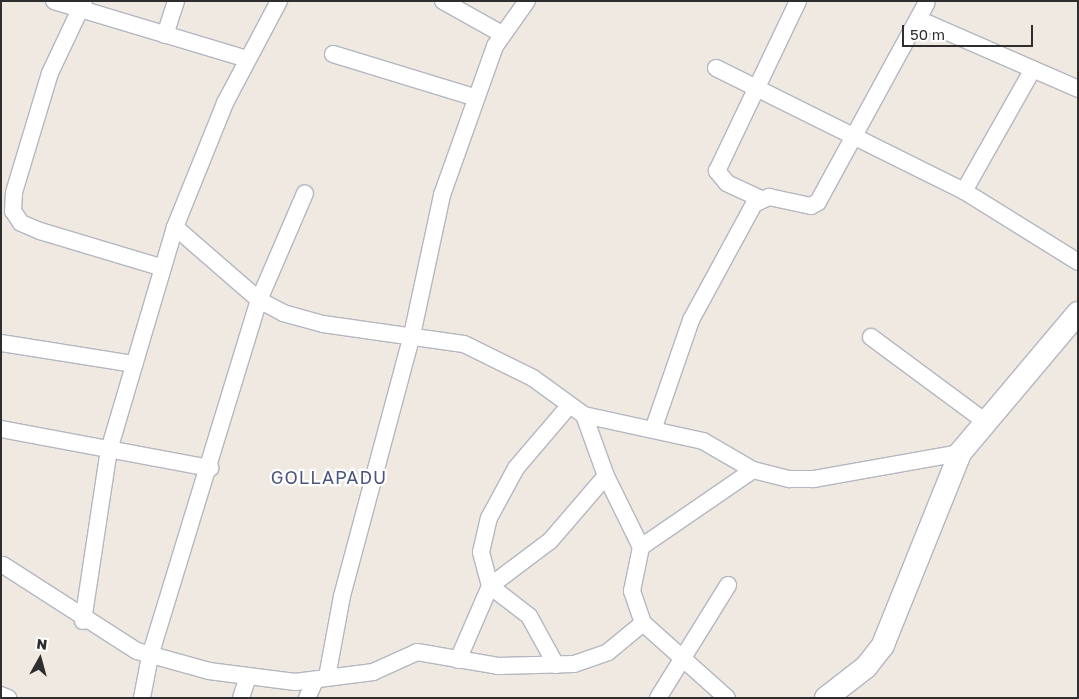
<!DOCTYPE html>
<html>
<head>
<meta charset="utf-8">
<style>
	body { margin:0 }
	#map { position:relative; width:1079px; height:699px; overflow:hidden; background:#efe9e1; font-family:"Golos Text",sans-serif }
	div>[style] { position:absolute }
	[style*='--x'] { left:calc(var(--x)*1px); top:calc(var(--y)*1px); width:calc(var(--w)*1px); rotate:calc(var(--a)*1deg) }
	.roads { filter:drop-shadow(1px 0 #b4b7c1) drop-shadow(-1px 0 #b4b7c1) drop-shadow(0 1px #b4b7c1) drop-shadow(0 -1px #b4b7c1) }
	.street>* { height:16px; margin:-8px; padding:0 8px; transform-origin:8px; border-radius:8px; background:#fff }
	.secondary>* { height:22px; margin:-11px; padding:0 11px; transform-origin:11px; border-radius:11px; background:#fff }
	span { translate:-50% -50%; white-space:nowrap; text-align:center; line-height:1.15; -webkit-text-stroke:4.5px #fff; paint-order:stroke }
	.quarter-label { font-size:18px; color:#4d5680; letter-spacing:1px }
	.frame { position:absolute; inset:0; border:2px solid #2e2e2e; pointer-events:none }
	.north { position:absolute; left:15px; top:634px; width:50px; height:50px; -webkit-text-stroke:4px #fff; paint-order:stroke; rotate:7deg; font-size:14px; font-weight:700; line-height:20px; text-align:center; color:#2e2e2e }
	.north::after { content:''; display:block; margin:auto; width:18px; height:22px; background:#2e2e2e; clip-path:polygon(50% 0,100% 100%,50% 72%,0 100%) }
	.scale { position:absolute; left:902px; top:25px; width:131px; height:22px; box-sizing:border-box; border:2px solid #2e2e2e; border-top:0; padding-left:6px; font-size:15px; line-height:18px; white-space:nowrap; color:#2e2e2e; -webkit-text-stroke:4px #fff; paint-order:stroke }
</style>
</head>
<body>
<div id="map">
	<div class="roads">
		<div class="street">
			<div style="--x:54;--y:1;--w:202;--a:16.7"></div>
			<div style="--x:84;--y:1;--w:80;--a:115.3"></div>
			<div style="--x:50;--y:73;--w:124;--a:106.8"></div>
			<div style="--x:14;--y:192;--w:19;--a:93"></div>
			<div style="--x:13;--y:211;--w:14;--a:56"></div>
			<div style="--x:21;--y:223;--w:21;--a:23"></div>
			<div style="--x:40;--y:231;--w:128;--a:16.7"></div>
			<div style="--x:443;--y:1;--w:68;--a:29.2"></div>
			<div style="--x:918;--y:19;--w:175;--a:23.6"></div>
			<div style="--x:165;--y:35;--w:36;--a:-72"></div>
			<div style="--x:333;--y:54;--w:147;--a:17"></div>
			<div style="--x:716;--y:68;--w:277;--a:26.4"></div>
			<div style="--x:964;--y:191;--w:134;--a:31.9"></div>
			<div style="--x:964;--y:191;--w:140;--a:-60.5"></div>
			<div style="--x:761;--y:199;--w:38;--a:-155"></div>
			<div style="--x:727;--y:183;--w:16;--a:-130"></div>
			<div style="--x:717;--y:171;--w:188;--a:-64.5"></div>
			<div style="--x:175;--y:227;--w:111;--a:41"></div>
			<div style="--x:259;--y:300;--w:27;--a:28"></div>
			<div style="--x:283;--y:313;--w:41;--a:15.4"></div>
			<div style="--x:323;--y:324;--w:142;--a:8.1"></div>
			<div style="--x:464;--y:344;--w:77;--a:26.2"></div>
			<div style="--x:533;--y:378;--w:63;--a:36"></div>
			<div style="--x:584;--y:415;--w:122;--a:12.3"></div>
			<div style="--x:703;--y:441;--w:58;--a:30.1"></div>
			<div style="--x:871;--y:337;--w:143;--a:36.5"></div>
			<div style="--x:1;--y:343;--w:135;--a:9"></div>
			<div style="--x:584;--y:415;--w:65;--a:70.2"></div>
			<div style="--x:606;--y:476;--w:79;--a:63.8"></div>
			<div style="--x:654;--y:427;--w:113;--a:-70.9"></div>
			<div style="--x:691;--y:320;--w:132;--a:-61.5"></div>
			<div style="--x:754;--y:204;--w:17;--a:-25"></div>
			<div style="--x:769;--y:197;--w:43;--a:12.1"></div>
			<div style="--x:811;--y:206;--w:8;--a:-30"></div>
			<div style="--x:818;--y:202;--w:226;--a:-61.4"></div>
			<div style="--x:1;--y:429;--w:213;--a:10.6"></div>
			<div style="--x:3;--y:565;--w:159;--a:32.7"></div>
			<div style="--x:137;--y:651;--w:75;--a:15.5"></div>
			<div style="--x:209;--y:671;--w:87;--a:7.3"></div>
			<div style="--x:295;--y:682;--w:79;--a:-7.3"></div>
			<div style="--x:373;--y:672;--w:48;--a:-24.4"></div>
			<div style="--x:417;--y:652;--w:82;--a:9.8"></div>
			<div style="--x:498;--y:666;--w:76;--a:-1.5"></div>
			<div style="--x:574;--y:664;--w:36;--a:-19"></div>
			<div style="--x:608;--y:652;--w:45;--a:-39.6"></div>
			<div style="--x:83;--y:621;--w:173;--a:-81.4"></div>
			<div style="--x:109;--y:450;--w:233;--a:-73.5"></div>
			<div style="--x:175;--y:227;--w:134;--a:-68"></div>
			<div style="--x:225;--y:103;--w:115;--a:-62.1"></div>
			<div style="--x:458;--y:660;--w:81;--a:-66.6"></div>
			<div style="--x:490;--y:586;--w:75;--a:-36.9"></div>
			<div style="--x:550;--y:541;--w:86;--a:-49.3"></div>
			<div style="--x:556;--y:665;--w:56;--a:-118.9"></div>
			<div style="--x:529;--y:616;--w:49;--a:-142.4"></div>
			<div style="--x:490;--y:586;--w:35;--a:-105"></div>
			<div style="--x:481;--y:552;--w:35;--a:-77"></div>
			<div style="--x:489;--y:518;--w:57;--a:-61.6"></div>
			<div style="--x:516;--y:468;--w:82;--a:-49.5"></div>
			<div style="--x:327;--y:677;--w:82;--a:-79.5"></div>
			<div style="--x:342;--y:596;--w:270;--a:-75"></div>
			<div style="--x:412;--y:335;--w:143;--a:-77.9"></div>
			<div style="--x:442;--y:195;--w:158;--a:-70.4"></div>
			<div style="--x:495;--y:46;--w:55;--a:-54.6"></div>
			<div style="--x:1;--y:695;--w:8;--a:23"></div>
			<div style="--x:142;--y:698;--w:43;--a:-79.2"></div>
			<div style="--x:150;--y:656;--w:372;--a:-73"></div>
			<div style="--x:259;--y:300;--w:116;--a:-66.7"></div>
			<div style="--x:241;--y:698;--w:22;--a:-72"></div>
			<div style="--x:307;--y:698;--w:19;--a:-65"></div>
			<div style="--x:658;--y:698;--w:133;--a:-58.2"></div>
			<div style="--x:727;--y:698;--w:113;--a:-138.2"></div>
			<div style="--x:643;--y:623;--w:34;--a:-109"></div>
			<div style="--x:632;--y:591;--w:45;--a:-78.4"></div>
			<div style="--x:641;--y:547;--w:136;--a:-34.5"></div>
			<div style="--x:753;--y:470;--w:38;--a:14"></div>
			<div style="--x:790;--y:479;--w:24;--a:0"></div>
			<div style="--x:814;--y:479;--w:148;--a:-10.1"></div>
		</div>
		<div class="secondary">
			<div style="--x:826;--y:698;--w:51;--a:-37.8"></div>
			<div style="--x:866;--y:667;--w:28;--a:-52"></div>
			<div style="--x:883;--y:645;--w:207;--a:-68.1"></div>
			<div style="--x:960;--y:453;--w:183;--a:-49.9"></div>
		</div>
	</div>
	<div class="quarter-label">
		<span style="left:329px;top:477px">GOLLAPADU</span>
	</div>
	<div class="frame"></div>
	<div class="north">N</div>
	<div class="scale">50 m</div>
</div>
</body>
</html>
